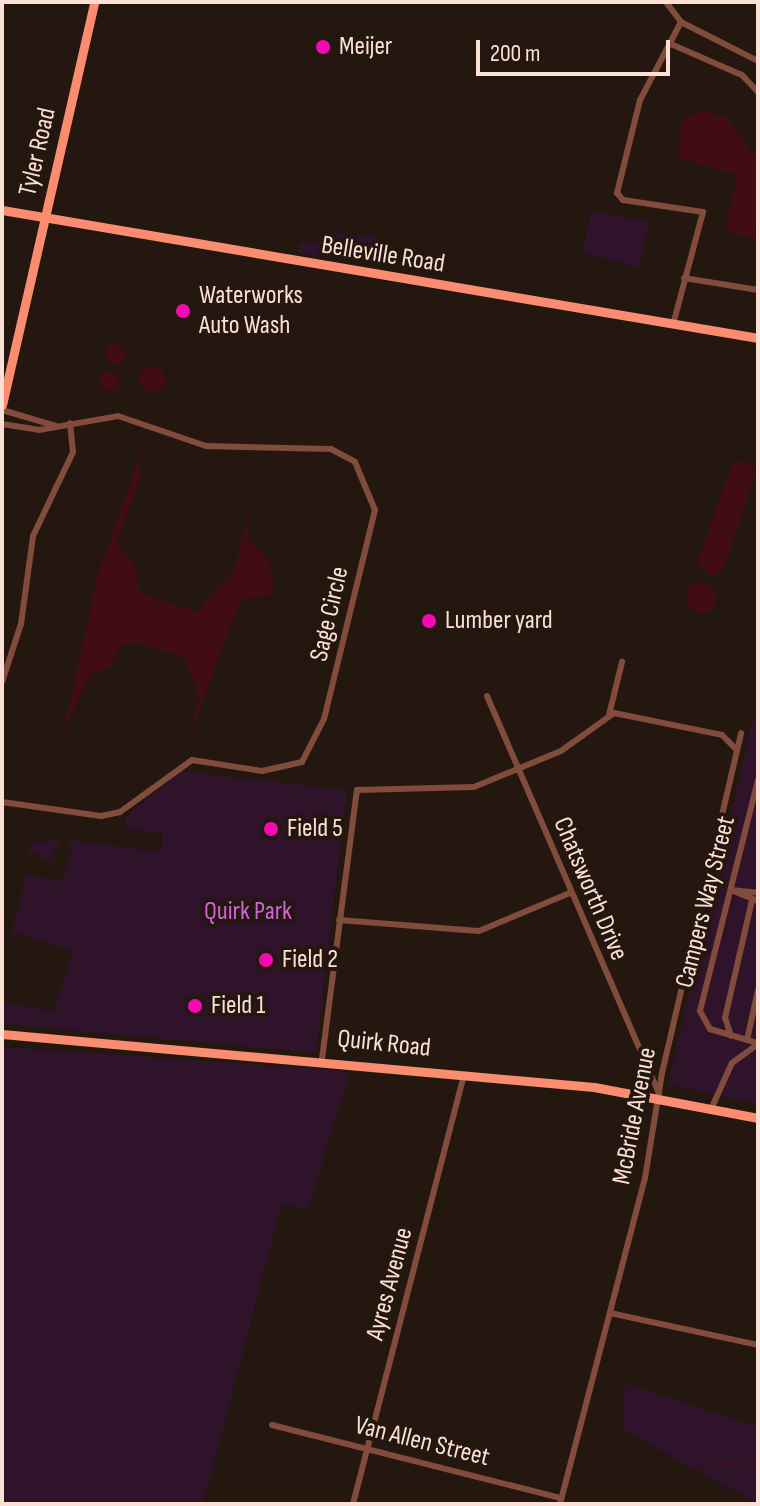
<!DOCTYPE html>
<html>
<head>
<meta charset="utf-8">
<style>
	body { margin:0 }
	#map { position:relative; width:760px; height:1506px; overflow:hidden; background:#24170f; font-family:"Sofia Sans Condensed",sans-serif }
	div>[style] { position:absolute }
	[style*='--x'] { left:calc(var(--x)*1px); top:calc(var(--y)*1px); width:calc(var(--w)*1px); rotate:calc(var(--a)*1deg) }
	.green>* { inset:0; background:#2e132a }
	.water>* { inset:0; background:#410c15 }
	.round { border-radius:50% }
	.stream>* { height:2px; margin:-1px; padding:0 1px; transform-origin:1px; border-radius:1px; background:#410c15 }
	.street>* { height:6px; margin:-3px; padding:0 3px; transform-origin:3px; border-radius:3px; background:#814c3c }
	.secondary>* { height:9px; margin:-4.5px; padding:0 4.5px; transform-origin:4.5px; border-radius:4.5px; background:#fa8c6f }
	.dots>* { width:22px; height:22px; translate:-50% -50%; box-sizing:border-box; border:4px solid #24170f; border-radius:50% }
	span { translate:-50% -50%; white-space:nowrap; text-align:center; line-height:1.15; -webkit-text-stroke:8px #24170f; paint-order:stroke }
	.poi-label { font-size:26px; color:#fde0d4 }
	.left { translate:0 -50%; text-align:left }
	.street-label { font-size:26px; color:#fde0d4 }
	.park-label { font-size:26px; color:#d362db }
	.frame { position:absolute; inset:0; border:4px solid #fde0d4; pointer-events:none }
	.scale { position:absolute; left:476px; top:40px; width:194px; height:36px; box-sizing:border-box; border:4px solid #fde0d4; border-top:0; padding-left:10px; font-size:24px; line-height:28px; white-space:nowrap; color:#fde0d4; -webkit-text-stroke:6px #24170f; paint-order:stroke }
</style>
</head>
<body>
<div id="map">
	<div class="green">
		<div style="clip-path:polygon(591px 211px,650px 221px,639px 268px,583px 252px)"></div>
		<div style="clip-path:polygon(337px 227px,338px 234px,375px 236px,371px 263px,298px 253px,300px 243px,330px 241px)"></div>
		<div style="clip-path:polygon(753px 719px,758px 720px,758px 1104px,668px 1084px)"></div>
		<div style="clip-path:polygon(180px 771px,347px 790px,316px 1053px,2px 1024px,2px 1002px,54px 1011px,73px 950px,12px 932px,27px 874px,60px 882px,72px 854px,68px 840px,161px 852px,162px 832px,127px 830px,125px 818px)"></div>
		<div style="clip-path:polygon(33px 837px,34px 843px,61px 839px,52px 856px,56px 863px,32px 853px,28px 858px)"></div>
		<div style="clip-path:polygon(2px 1047px,350px 1071px,308px 1209px,282px 1203px,203px 1504px,2px 1504px)"></div>
		<div style="clip-path:polygon(625px 1383px,758px 1428px,758px 1504px,622px 1429px)"></div>
	</div>
	<div class="water">
		<div style="clip-path:polygon(704px 110px,727px 118px,758px 160px,755px 239px,725px 231px,738px 175px,678px 158px,682px 118px)"></div>
		<div class="round" style="left:105px;top:344px;width:20px;height:20px"></div>
		<div class="round" style="left:139px;top:366px;width:26px;height:26px"></div>
		<div class="round" style="left:99px;top:371px;width:20px;height:20px"></div>
		<div style="clip-path:polygon(142px 450px,138px 482px,117px 543px,134px 565px,140px 593px,196px 612px,233px 572px,252px 508px,247px 540px,269px 558px,275px 593px,240px 601px,187px 744px,199px 696px,183px 656px,131px 642px,120px 645px,112px 665px,89px 676px,63px 733px,98px 574px)"></div>
		<div style="clip-path:polygon(734px 460px,754px 465px,755px 475px,724px 568px,713px 577px,697px 562px)"></div>
		<div class="round" style="left:686px;top:583px;width:30px;height:30px"></div>
	</div>
	<div class="stream">
		<div style="--x:694;--y:1469;--w:65;--a:-8.9"></div>
	</div>
	<div class="street">
		<div style="--x:666;--y:2;--w:25;--a:53"></div>
		<div style="--x:681;--y:22;--w:88;--a:117.7"></div>
		<div style="--x:640;--y:100;--w:96;--a:103.9"></div>
		<div style="--x:617;--y:193;--w:9;--a:49"></div>
		<div style="--x:623;--y:200;--w:81;--a:8.5"></div>
		<div style="--x:703;--y:212;--w:117;--a:104.9"></div>
		<div style="--x:681;--y:22;--w:86;--a:26.9"></div>
		<div style="--x:673;--y:45;--w:75;--a:23.5"></div>
		<div style="--x:742;--y:75;--w:23;--a:47"></div>
		<div style="--x:684;--y:278;--w:75;--a:9.2"></div>
		<div style="--x:2;--y:410;--w:56;--a:16.5"></div>
		<div style="--x:2;--y:424;--w:37;--a:9"></div>
		<div style="--x:39;--y:430;--w:80;--a:-10"></div>
		<div style="--x:118;--y:416;--w:93;--a:18.8"></div>
		<div style="--x:206;--y:446;--w:125;--a:1.4"></div>
		<div style="--x:331;--y:449;--w:27;--a:28"></div>
		<div style="--x:355;--y:462;--w:52;--a:67.4"></div>
		<div style="--x:375;--y:510;--w:215;--a:103.7"></div>
		<div style="--x:324;--y:719;--w:48;--a:117.1"></div>
		<div style="--x:302;--y:762;--w:41;--a:167.3"></div>
		<div style="--x:262;--y:771;--w:71;--a:-171.1"></div>
		<div style="--x:192;--y:760;--w:89;--a:144.2"></div>
		<div style="--x:120;--y:812;--w:19;--a:168"></div>
		<div style="--x:101;--y:816;--w:100;--a:-172"></div>
		<div style="--x:2;--y:682;--w:61;--a:-71.9"></div>
		<div style="--x:21;--y:624;--w:89;--a:-82.2"></div>
		<div style="--x:33;--y:536;--w:93;--a:-64.5"></div>
		<div style="--x:73;--y:452;--w:29;--a:-96"></div>
		<div style="--x:487;--y:696;--w:433;--a:66.6"></div>
		<div style="--x:609;--y:715;--w:55;--a:-76.2"></div>
		<div style="--x:758;--y:780;--w:238;--a:104.1"></div>
		<div style="--x:700;--y:1011;--w:21;--a:61"></div>
		<div style="--x:710;--y:1029;--w:50;--a:16.3"></div>
		<div style="--x:731;--y:890;--w:29;--a:22"></div>
		<div style="--x:731;--y:890;--w:27;--a:6"></div>
		<div style="--x:339;--y:920;--w:140;--a:4.5"></div>
		<div style="--x:479;--y:931;--w:99;--a:-22.7"></div>
		<div style="--x:731;--y:1036;--w:19;--a:-108"></div>
		<div style="--x:725;--y:1018;--w:121;--a:-77.1"></div>
		<div style="--x:747;--y:1040;--w:51;--a:-77.6"></div>
		<div style="--x:322;--y:1059;--w:271;--a:-82.6"></div>
		<div style="--x:357;--y:790;--w:117;--a:-1.5"></div>
		<div style="--x:474;--y:787;--w:94;--a:-22.5"></div>
		<div style="--x:561;--y:751;--w:65;--a:-35.6"></div>
		<div style="--x:614;--y:713;--w:110;--a:11.5"></div>
		<div style="--x:722;--y:735;--w:20;--a:45"></div>
		<div style="--x:712;--y:1107;--w:48;--a:-65.6"></div>
		<div style="--x:732;--y:1063;--w:32;--a:-36"></div>
		<div style="--x:610;--y:1313;--w:151;--a:12.2"></div>
		<div style="--x:272;--y:1425;--w:298;--a:14.2"></div>
		<div style="--x:353;--y:1504;--w:443;--a:-75.5"></div>
		<div style="--x:560;--y:1504;--w:337;--a:-75.4"></div>
		<div style="--x:645;--y:1178;--w:106;--a:-80.8"></div>
		<div style="--x:662;--y:1073;--w:349;--a:-76.9"></div>
	</div>
	<div class="secondary">
		<div style="--x:2;--y:210;--w:767;--a:9.61"></div>
		<div style="--x:2;--y:405;--w:413;--a:-77.1"></div>
		<div style="--x:2;--y:1034;--w:594;--a:5.12"></div>
		<div style="--x:594;--y:1087;--w:167;--a:10.7"></div>
	</div>
	<div class="dots">
		<div style="left:323px;top:47px;background:#f509b2"></div>
		<div style="left:183px;top:311px;background:#f509b2"></div>
		<div style="left:429px;top:621px;background:#f509b2"></div>
		<div style="left:271px;top:829px;background:#f509b2"></div>
		<div style="left:266px;top:960px;background:#f509b2"></div>
		<div style="left:195px;top:1006px;background:#f509b2"></div>
	</div>
	<div class="poi-label">
		<span class="left" style="left:339px;top:47px">Meijer</span>
		<span class="left" style="left:199px;top:311px">Waterworks<br>Auto Wash</span>
		<span class="left" style="left:445px;top:621px">Lumber yard</span>
		<span class="left" style="left:287px;top:829px">Field 5</span>
		<span class="left" style="left:282px;top:960px">Field 2</span>
		<span class="left" style="left:211px;top:1006px">Field 1</span>
	</div>
	<div class="street-label">
		<span style="left:38px;top:152px;rotate:-77deg">Tyler Road</span>
		<span style="left:383px;top:255px;rotate:9deg">Belleville Road</span>
		<span style="left:330px;top:614px;rotate:-77deg">Sage Circle</span>
		<span style="left:590px;top:889px;rotate:67deg">Chatsworth Drive</span>
		<span style="left:706px;top:902px;rotate:-76deg">Campers Way Street</span>
		<span style="left:384px;top:1044px;rotate:6deg">Quirk Road</span>
		<span style="left:635px;top:1116px;rotate:-79deg">McBride Avenue</span>
		<span style="left:390px;top:1284px;rotate:-75deg">Ayres Avenue</span>
		<span style="left:422px;top:1442px;rotate:14deg">Van Allen Street</span>
	</div>
	<div class="park-label">
		<span style="left:248px;top:912px">Quirk Park</span>
	</div>
	<div class="frame"></div>
	<div class="scale">200 m</div>
</div>
</body>
</html>
